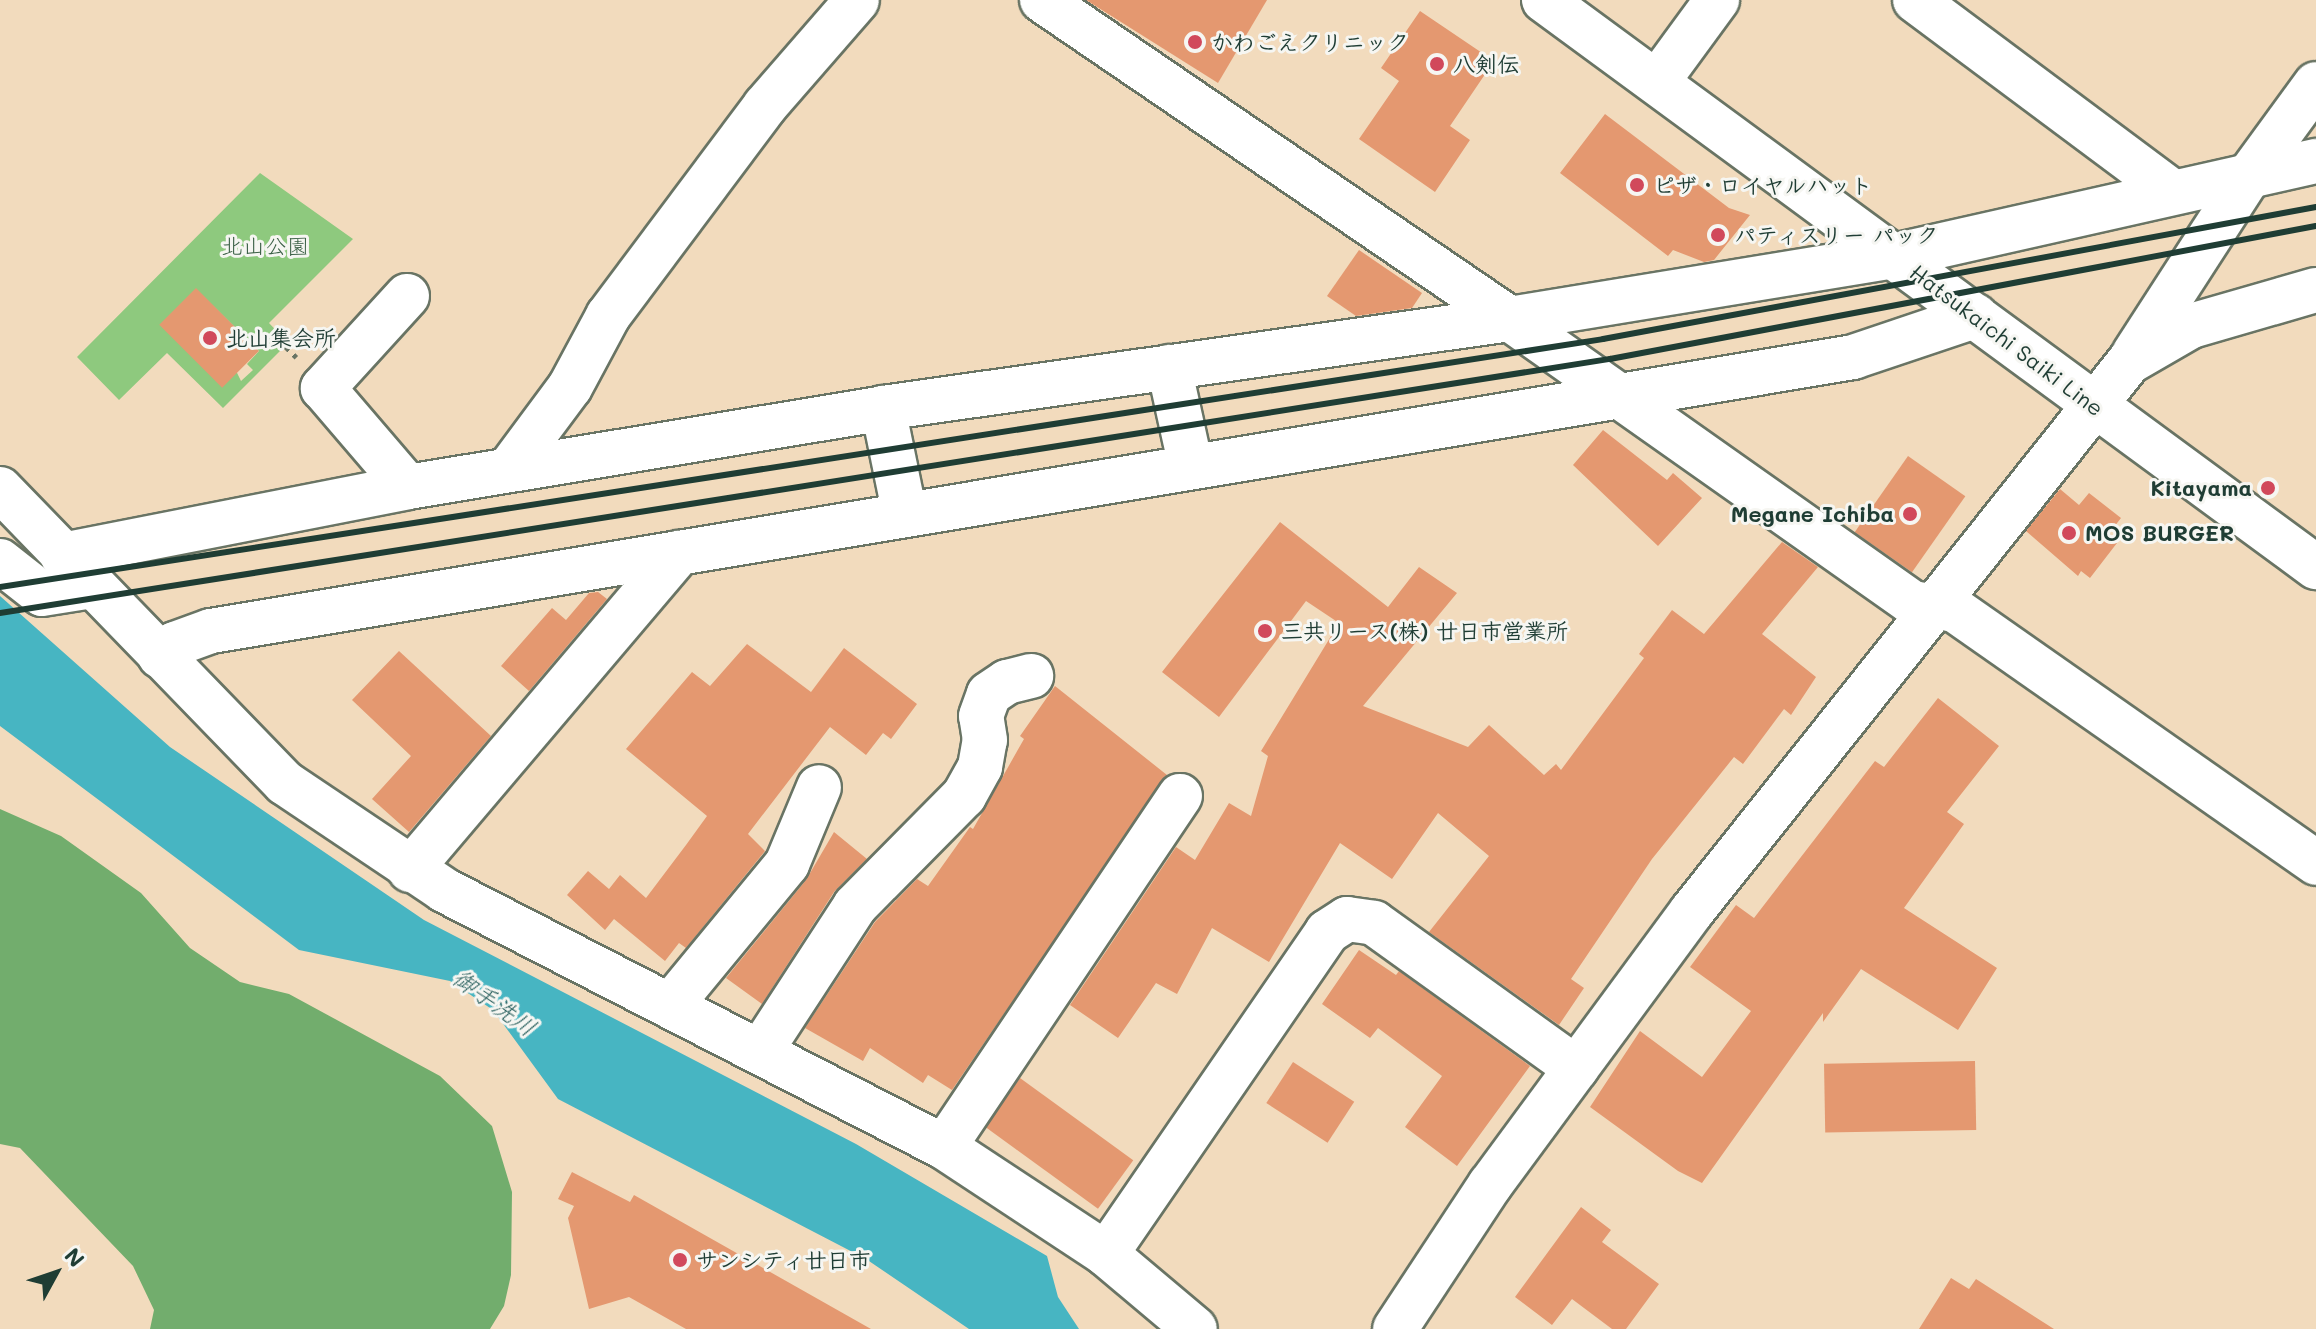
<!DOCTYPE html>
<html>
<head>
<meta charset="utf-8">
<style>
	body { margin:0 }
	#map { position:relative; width:2316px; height:1329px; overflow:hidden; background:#f2dbbd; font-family:Mali,"Klee One",sans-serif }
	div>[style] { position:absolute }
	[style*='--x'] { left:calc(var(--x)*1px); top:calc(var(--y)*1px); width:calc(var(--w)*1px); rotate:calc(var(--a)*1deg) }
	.green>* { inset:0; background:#8ec97e }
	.forest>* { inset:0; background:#72ad6d }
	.water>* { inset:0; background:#47b5c2 }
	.building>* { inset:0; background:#e49870; transform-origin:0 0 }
	.path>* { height:5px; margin-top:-2.5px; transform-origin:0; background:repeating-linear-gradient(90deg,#697464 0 6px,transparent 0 12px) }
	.roads { filter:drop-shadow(2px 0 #697464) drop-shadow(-2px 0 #697464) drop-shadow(0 2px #697464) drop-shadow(0 -2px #697464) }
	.minor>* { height:44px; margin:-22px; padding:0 22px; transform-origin:22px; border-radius:22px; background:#fff }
	.major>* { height:44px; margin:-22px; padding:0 22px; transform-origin:22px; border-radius:22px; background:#fff }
	.rail>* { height:6px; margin:-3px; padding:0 3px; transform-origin:3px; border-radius:3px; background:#1f3d34 }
	.dots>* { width:22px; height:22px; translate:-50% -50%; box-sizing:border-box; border:4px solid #f6f6f2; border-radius:50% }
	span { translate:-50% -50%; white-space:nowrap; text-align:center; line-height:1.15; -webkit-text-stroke:6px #f6f6f2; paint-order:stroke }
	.poi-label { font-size:22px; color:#1f3d34; font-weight:700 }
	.left { translate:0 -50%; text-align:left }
	.right { translate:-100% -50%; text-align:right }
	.park-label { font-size:22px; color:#3b6046 }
	.street-label { font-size:22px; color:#1f3d34 }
	.water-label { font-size:24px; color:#2b615f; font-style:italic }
	.north { position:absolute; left:16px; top:1233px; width:80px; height:80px; -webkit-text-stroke:6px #f6f6f2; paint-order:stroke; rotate:50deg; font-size:22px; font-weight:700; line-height:32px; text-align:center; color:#1f3d34 }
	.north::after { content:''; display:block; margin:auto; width:28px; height:36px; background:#1f3d34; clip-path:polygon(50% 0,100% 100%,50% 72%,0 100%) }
</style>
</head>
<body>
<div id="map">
	<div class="green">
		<div style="clip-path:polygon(evenodd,260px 173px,353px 239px,269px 323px,288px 343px,223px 408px,167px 353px,119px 400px,77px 357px,260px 173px,196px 289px,259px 351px,247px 364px,253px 370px,241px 381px,196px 289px)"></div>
	</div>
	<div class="forest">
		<div style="clip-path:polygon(0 809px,61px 836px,141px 893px,190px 948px,240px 982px,289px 994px,440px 1076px,492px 1126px,512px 1192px,511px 1275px,504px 1306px,490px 1329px,150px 1329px,154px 1310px,133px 1266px,20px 1148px,0 1144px)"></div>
	</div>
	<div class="water">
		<div style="clip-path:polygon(0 596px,170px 747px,424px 920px,856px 1144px,1047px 1256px,1058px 1297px,1079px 1329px,969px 1329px,866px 1259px,558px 1099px,493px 1010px,450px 981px,299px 950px,0 726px)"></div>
	</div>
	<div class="building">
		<div style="clip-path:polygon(1086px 0,1267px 0,1218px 83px)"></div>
		<div style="clip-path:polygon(1420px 11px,1494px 61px,1450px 126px,1470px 140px,1435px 192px,1359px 139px,1399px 81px,1381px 68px)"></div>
		<div style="clip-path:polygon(1605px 114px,1729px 208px,1750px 215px,1714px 260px,1704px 262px,1673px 250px,1668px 256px,1560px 173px)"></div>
		<div style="clip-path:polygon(1359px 250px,1422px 293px,1412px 308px,1356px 316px,1327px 296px)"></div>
		<div style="left:196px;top:288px;width:89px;height:52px;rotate:45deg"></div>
		<div style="clip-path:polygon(1603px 430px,1667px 480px,1673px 473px,1702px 498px,1658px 546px,1573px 465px)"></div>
		<div style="left:1908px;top:456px;width:70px;height:93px;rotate:35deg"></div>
		<div style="clip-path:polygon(2060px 489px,2079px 505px,2089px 493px,2121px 518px,2107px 536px,2117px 543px,2090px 578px,2081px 571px,2078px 576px,2026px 531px)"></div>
		<div style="clip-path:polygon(1280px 522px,1388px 607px,1419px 567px,1457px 593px,1363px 706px,1468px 747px,1489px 725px,1544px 775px,1556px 764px,1561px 770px,1644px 658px,1639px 654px,1672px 610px,1704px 634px,1782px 542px,1818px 567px,1762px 634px,1816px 677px,1791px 715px,1784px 709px,1743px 764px,1734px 757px,1652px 859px,1571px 979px,1584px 988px,1559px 1025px,1429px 932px,1489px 856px,1438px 813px,1392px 879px,1340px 843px,1269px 962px,1212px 928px,1177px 994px,1156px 983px,1118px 1038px,1070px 1005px,1176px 847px,1195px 860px,1229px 803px,1251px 816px,1268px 756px,1261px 751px,1339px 623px,1306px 601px,1219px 717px,1162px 672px)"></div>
		<div style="clip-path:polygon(598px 592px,607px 599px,529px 691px,501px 666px,552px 608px,566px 620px,589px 593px)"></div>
		<div style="clip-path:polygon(747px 644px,811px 692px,844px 648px,917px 704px,891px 739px,883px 733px,866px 755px,830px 727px,748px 834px,765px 851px,686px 948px,679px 943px,665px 961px,614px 919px,605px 930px,567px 895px,588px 871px,609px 889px,620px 875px,646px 898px,686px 845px,707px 816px,626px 749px,692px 672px,710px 686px)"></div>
		<div style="clip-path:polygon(399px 651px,491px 736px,409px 832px,372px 799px,411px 756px,352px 700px)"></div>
		<div style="clip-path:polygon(1055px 686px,1167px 775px,952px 1090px,928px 1075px,923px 1083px,870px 1048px,863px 1061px,805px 1028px,875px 922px,917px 879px,928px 886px,970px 827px,973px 829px,1024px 739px,1020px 736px)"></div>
		<div style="clip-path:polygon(1938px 698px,1999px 746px,1947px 812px,1964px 824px,1904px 908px,1997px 968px,1958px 1030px,1861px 969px,1823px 1022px,1823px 1013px,1702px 1183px,1678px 1171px,1590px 1107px,1640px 1031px,1702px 1077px,1751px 1011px,1690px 967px,1736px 905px,1754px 918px,1875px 761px,1884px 767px)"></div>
		<div style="clip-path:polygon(834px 832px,867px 859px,834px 892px,762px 1004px,726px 978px,806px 880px)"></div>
		<div style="clip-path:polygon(1359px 950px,1396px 975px,1399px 971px,1530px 1066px,1457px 1166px,1405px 1127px,1442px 1076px,1378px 1028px,1370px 1038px,1322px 1004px)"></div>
		<div style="left:1975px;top:1061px;width:69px;height:151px;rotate:89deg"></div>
		<div style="left:1293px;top:1062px;width:73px;height:49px;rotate:33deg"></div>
		<div style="left:1020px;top:1078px;width:140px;height:60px;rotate:36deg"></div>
		<div style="clip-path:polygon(572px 1172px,630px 1202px,634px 1195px,871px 1329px,686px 1329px,629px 1297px,589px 1309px,568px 1218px,574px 1206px,558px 1199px)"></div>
		<div style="clip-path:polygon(1581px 1207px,1611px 1230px,1602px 1242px,1659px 1284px,1626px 1329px,1612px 1329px,1572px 1299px,1552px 1325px,1515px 1297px)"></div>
		<div style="clip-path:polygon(1951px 1278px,1969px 1289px,1976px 1279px,2054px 1329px,1919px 1329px)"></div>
	</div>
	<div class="path">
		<div style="--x:285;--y:346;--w:16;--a:45"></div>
	</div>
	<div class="roads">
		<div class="minor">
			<div style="--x:1042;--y:0;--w:566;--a:34.28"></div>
			<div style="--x:1510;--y:319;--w:492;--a:35.2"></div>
			<div style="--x:1912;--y:603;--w:44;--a:9.2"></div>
			<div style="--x:1955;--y:610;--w:441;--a:35"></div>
			<div style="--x:1915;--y:0;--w:319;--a:36.7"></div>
			<div style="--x:1657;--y:82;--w:102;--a:-53.8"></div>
			<div style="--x:407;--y:296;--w:125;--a:132.4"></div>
			<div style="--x:323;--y:388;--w:130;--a:49.4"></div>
			<div style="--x:2134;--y:354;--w:216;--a:-57.1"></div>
			<div style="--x:2251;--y:173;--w:110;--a:-53.9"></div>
			<div style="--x:1169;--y:367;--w:102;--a:77.6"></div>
			<div style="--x:883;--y:408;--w:109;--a:78.4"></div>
			<div style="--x:509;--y:469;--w:102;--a:-53.4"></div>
			<div style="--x:570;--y:387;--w:81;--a:-61.8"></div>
			<div style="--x:608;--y:316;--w:262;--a:-53.2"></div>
			<div style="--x:765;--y:106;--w:140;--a:-49"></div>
			<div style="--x:0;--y:489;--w:409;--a:45.9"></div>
			<div style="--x:285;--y:783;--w:192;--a:33.9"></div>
			<div style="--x:444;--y:890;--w:562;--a:27.2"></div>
			<div style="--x:944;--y:1147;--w:194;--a:33.4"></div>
			<div style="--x:1106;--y:1254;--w:116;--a:40.1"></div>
			<div style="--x:62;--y:555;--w:353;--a:-11.1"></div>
			<div style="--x:408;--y:487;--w:482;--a:-9.4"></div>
			<div style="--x:883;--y:408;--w:633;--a:-8.08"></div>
			<div style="--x:1510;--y:319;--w:389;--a:-9.3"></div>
			<div style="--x:1894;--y:256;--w:433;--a:-12.7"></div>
			<div style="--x:0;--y:561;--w:53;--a:38.2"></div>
			<div style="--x:42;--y:594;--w:51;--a:-9.1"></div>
			<div style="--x:160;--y:656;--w:19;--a:-39"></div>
			<div style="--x:175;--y:644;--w:38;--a:-20"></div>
			<div style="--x:211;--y:631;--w:1665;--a:-9.47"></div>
			<div style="--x:1853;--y:357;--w:129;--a:-18.6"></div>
			<div style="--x:410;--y:870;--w:416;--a:-49.7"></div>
			<div style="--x:670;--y:1006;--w:184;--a:-50.5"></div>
			<div style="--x:787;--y:864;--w:83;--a:-67.4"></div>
			<div style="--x:760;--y:1052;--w:174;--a:-56.9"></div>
			<div style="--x:855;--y:906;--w:155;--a:-45.3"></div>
			<div style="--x:964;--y:796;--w:33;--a:-61"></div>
			<div style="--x:980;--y:767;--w:27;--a:-80"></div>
			<div style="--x:985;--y:740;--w:24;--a:-99"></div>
			<div style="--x:981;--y:716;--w:23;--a:-70"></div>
			<div style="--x:989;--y:694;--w:22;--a:-34"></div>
			<div style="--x:1007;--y:682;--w:25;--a:-14"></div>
			<div style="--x:944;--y:1147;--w:423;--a:-56.1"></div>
			<div style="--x:1106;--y:1254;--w:391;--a:-55.5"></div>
			<div style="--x:1327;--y:932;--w:24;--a:-33"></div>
			<div style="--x:1347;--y:919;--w:27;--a:8"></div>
			<div style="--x:1374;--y:923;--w:249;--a:35.7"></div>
			<div style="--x:1395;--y:1329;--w:173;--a:-56.6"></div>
			<div style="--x:1490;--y:1185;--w:340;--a:-53.6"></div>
			<div style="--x:1692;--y:911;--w:702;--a:-51.48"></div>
			<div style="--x:2129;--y:362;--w:72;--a:-30.1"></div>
			<div style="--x:2191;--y:326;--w:130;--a:-16.1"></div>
		</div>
		<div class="major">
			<div style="--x:1544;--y:0;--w:958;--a:36.3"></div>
		</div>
	</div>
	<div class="rail">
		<div style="--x:0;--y:587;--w:1622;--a:-8.79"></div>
		<div style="--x:1603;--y:339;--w:725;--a:-10.49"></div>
		<div style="--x:0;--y:613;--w:1630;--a:-8.97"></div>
		<div style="--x:1610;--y:359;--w:718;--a:-10.67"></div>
	</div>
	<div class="dots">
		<div style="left:1195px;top:42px;background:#d1495b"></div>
		<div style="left:1437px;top:64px;background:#d1495b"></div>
		<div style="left:1637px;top:185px;background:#d1495b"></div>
		<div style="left:1718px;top:235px;background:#d1495b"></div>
		<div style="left:210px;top:338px;background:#d1495b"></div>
		<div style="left:2268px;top:488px;background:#d1495b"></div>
		<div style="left:1910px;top:514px;background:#d1495b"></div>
		<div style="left:2069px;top:533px;background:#d1495b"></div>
		<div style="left:1265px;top:631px;background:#d1495b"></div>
		<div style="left:680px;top:1260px;background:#d1495b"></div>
	</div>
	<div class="poi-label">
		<span class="left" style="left:1211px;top:42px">かわごえクリニック</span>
		<span class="left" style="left:1453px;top:64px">八剣伝</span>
		<span class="left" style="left:1653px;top:185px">ピザ・ロイヤルハット</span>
		<span class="left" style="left:1734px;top:235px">パティスリー パック</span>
		<span class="left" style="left:226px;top:338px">北山集会所</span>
		<span class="right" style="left:2252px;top:488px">Kitayama</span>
		<span class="right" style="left:1894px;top:514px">Megane Ichiba</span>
		<span class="left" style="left:2085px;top:533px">MOS BURGER</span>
		<span class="left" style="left:1281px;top:631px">三共リース(株) 廿日市営業所</span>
		<span class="left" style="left:696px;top:1260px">サンシティ廿日市</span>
	</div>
	<div class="park-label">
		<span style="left:265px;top:246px">北山公園</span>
	</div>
	<div class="street-label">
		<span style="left:2007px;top:340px;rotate:37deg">Hatsukaichi Saiki Line</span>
	</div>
	<div class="water-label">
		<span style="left:495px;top:1002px;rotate:36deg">御手洗川</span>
	</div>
	<div class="north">N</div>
</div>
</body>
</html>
